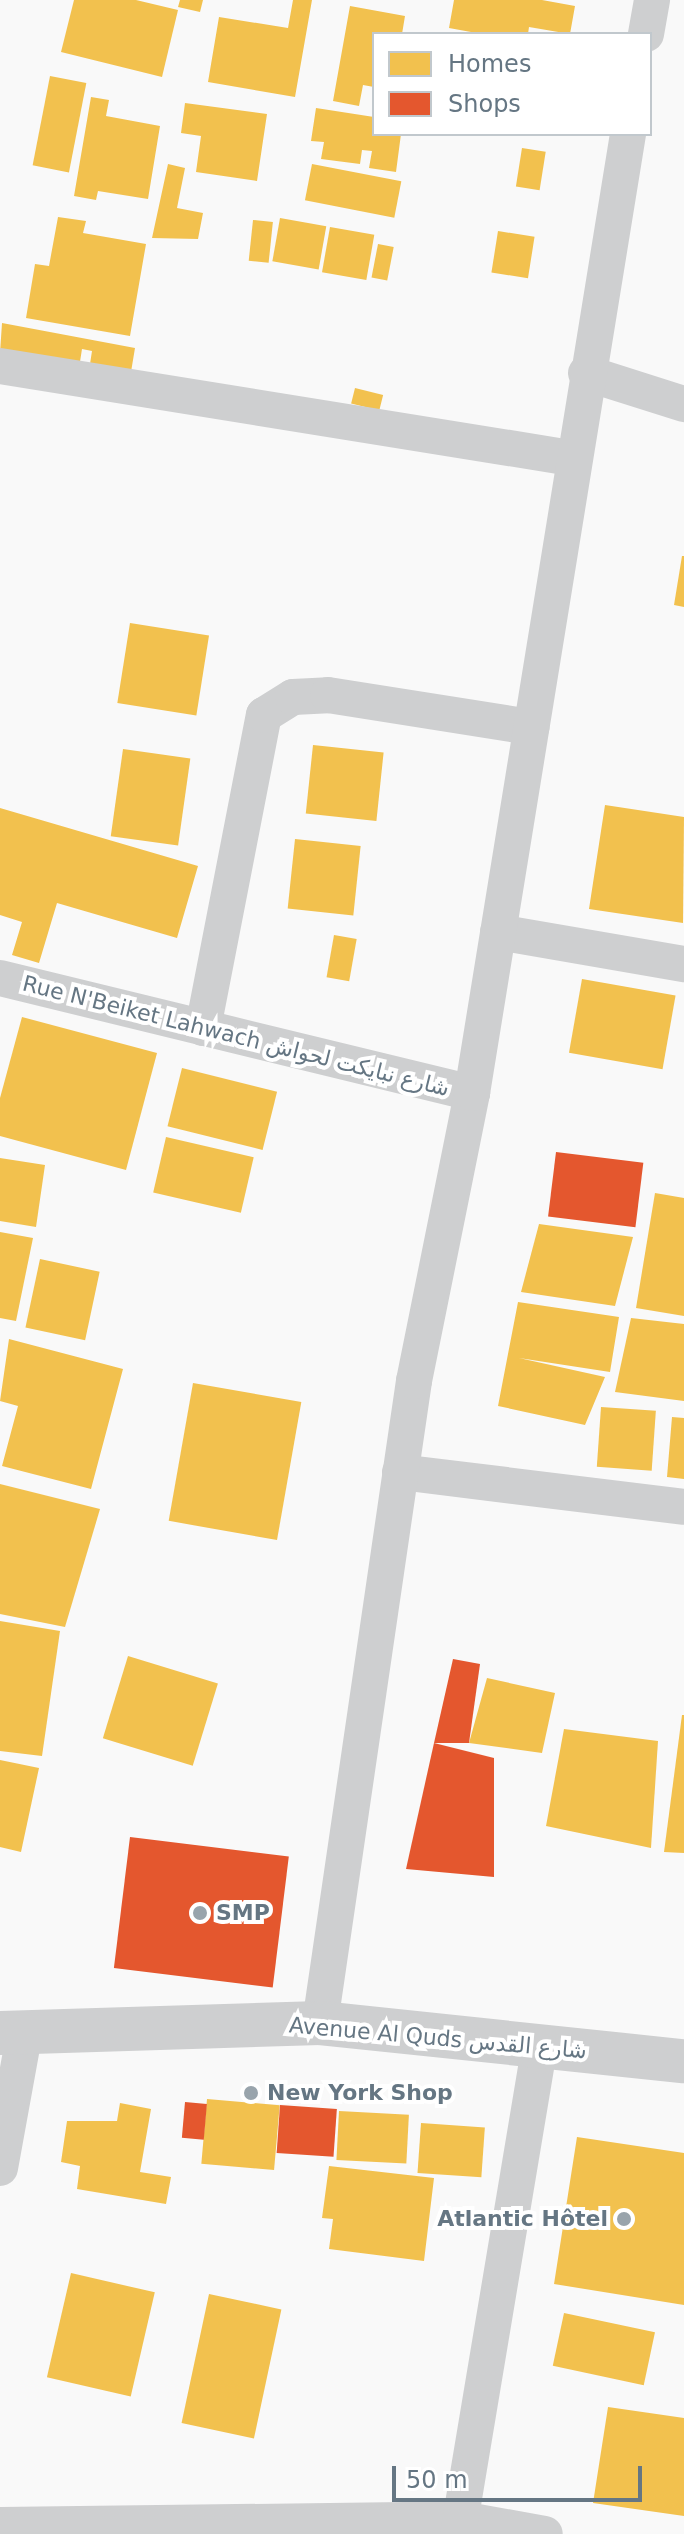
<!DOCTYPE html>
<html>
<head>
<meta charset="utf-8">
<style>
	body { margin:0 }
	#map { position:relative; width:684px; height:2534px; overflow:hidden; background:#f9f9f9; font-family:"DejaVu Sans","Noto Naskh Arabic",sans-serif }
	div>[style] { position:absolute }
	[style*='--x'] { left:calc(var(--x)*1px); top:calc(var(--y)*1px); width:calc(var(--w)*1px); rotate:calc(var(--a)*1deg) }
	.homes>* { inset:0; background:#f2c14e; transform-origin:0 0 }
	.shops>* { inset:0; background:#e4572e; transform-origin:0 0 }
	.minor>* { height:36px; margin:-18px; padding:0 18px; transform-origin:18px; border-radius:18px; background:#cecfd0 }
	.tertiary>* { height:44px; margin:-22px; padding:0 22px; transform-origin:22px; border-radius:22px; background:#cecfd0 }
	.dots>* { width:22px; height:22px; translate:-50% -50%; box-sizing:border-box; border:4px solid #fff; border-radius:50% }
	span { translate:-50% -50%; white-space:nowrap; text-align:center; line-height:1.15; -webkit-text-stroke:8px #fff; paint-order:stroke }
	.street-label { font-size:22px; color:#657683 }
	.poi-label { font-size:22px; color:#657683; font-weight:700 }
	.left { translate:0 -50%; text-align:left }
	.right { translate:-100% -50%; text-align:right }
	.legend { position:absolute; left:372px; top:32px; width:280px; height:104px; box-sizing:border-box; background:#fff; border:2px solid #c1c8cd; margin:0; padding:10px 14px; list-style:none; font-size:24px; color:#657683 }
	.legend li { display:flex; align-items:center; gap:16px; height:40px }
	.legend b { width:40px; border:2px solid #c1c8cd }
	.scale { position:absolute; left:392px; top:2466px; width:250px; height:36px; box-sizing:border-box; border:4px solid #657683; border-top:0; padding-left:10px; font-size:24px; line-height:28px; white-space:nowrap; color:#657683; -webkit-text-stroke:6px #fff; paint-order:stroke }
</style>
</head>
<body>
<div id="map">
	<div class="homes">
		<div style="clip-path:polygon(74px 0,136px 0,178px 10px,162px 77px,61px 52px)"></div>
		<div style="clip-path:polygon(180px 0,203px 0,200px 12px,178px 7px)"></div>
		<div style="clip-path:polygon(293px 0,312px 0,295px 97px,208px 82px,219px 17px,288px 28px)"></div>
		<div style="clip-path:polygon(454px 0,542px 0,575px 6px,570px 34px,529px 27px,528px 34px,482px 34px,449px 28px)"></div>
		<div style="clip-path:polygon(350px 6px,405px 16px,402px 34px,374px 34px,374px 87px,363px 85px,359px 106px,333px 101px)"></div>
		<div style="left:50px;top:76px;width:37px;height:91px;rotate:11deg"></div>
		<div style="clip-path:polygon(91px 97px,109px 100px,106px 116px,160px 126px,148px 199px,98px 191px,96px 200px,74px 196px)"></div>
		<div style="clip-path:polygon(185px 103px,267px 114px,257px 181px,196px 172px,201px 136px,181px 133px)"></div>
		<div style="clip-path:polygon(316px 108px,374px 117px,374px 134px,401px 134px,396px 172px,369px 168px,372px 151px,362px 150px,360px 164px,321px 159px,324px 142px,311px 141px)"></div>
		<div style="left:522px;top:148px;width:24px;height:39px;rotate:9deg"></div>
		<div style="clip-path:polygon(168px 164px,185px 168px,177px 208px,203px 213px,198px 239px,152px 238px)"></div>
		<div style="left:312px;top:164px;width:91px;height:37px;rotate:11deg"></div>
		<div style="clip-path:polygon(58px 217px,86px 221px,83px 233px,146px 244px,130px 336px,26px 318px,35px 264px,49px 266px)"></div>
		<div style="left:280px;top:218px;width:47px;height:44px;rotate:10deg"></div>
		<div style="left:253px;top:220px;width:20px;height:41px;rotate:6deg"></div>
		<div style="left:330px;top:227px;width:45px;height:46px;rotate:10deg"></div>
		<div style="left:498px;top:231px;width:37px;height:42px;rotate:9deg"></div>
		<div style="left:378px;top:244px;width:16px;height:34px;rotate:11deg"></div>
		<div style="clip-path:polygon(2px 323px,135px 348px,131px 372px,90px 364px,92px 351px,82px 349px,79px 368px,0 353px)"></div>
		<div style="left:355px;top:388px;width:29px;height:16px;rotate:14deg"></div>
		<div style="clip-path:polygon(682px 556px,684px 556px,684px 607px,674px 605px)"></div>
		<div style="left:130px;top:623px;width:80px;height:81px;rotate:9deg"></div>
		<div style="left:313px;top:745px;width:71px;height:69px;rotate:6deg"></div>
		<div style="left:123px;top:749px;width:68px;height:88px;rotate:8deg"></div>
		<div style="clip-path:polygon(605px 805px,684px 817px,683px 923px,589px 909px)"></div>
		<div style="clip-path:polygon(0 808px,198px 866px,177px 938px,57px 903px,39px 963px,12px 955px,22px 922px,0 915px)"></div>
		<div style="left:295px;top:839px;width:66px;height:70px;rotate:6deg"></div>
		<div style="left:334px;top:935px;width:23px;height:43px;rotate:10deg"></div>
		<div style="left:582px;top:979px;width:95px;height:75px;rotate:10deg"></div>
		<div style="clip-path:polygon(22px 1017px,157px 1053px,126px 1170px,0 1136px,0 1098px)"></div>
		<div style="left:182px;top:1068px;width:98px;height:60px;rotate:14deg"></div>
		<div style="left:166px;top:1137px;width:90px;height:57px;rotate:13deg"></div>
		<div style="clip-path:polygon(0 1158px,45px 1165px,36px 1227px,0 1221px)"></div>
		<div style="clip-path:polygon(655px 1193px,684px 1198px,684px 1316px,636px 1308px)"></div>
		<div style="clip-path:polygon(539px 1224px,633px 1237px,615px 1306px,521px 1292px)"></div>
		<div style="clip-path:polygon(0 1232px,33px 1238px,16px 1321px,0 1318px)"></div>
		<div style="left:40px;top:1259px;width:61px;height:70px;rotate:12deg"></div>
		<div style="clip-path:polygon(518px 1302px,619px 1317px,610px 1372px,519px 1358px,605px 1377px,585px 1425px,498px 1406px)"></div>
		<div style="clip-path:polygon(631px 1318px,684px 1324px,684px 1401px,615px 1392px)"></div>
		<div style="clip-path:polygon(9px 1339px,123px 1369px,91px 1489px,2px 1466px,18px 1406px,0 1401px)"></div>
		<div style="left:193px;top:1383px;width:110px;height:140px;rotate:10deg"></div>
		<div style="left:601px;top:1407px;width:55px;height:60px;rotate:4deg"></div>
		<div style="clip-path:polygon(672px 1417px,684px 1418px,684px 1479px,667px 1477px)"></div>
		<div style="clip-path:polygon(0 1484px,100px 1509px,65px 1627px,0 1614px)"></div>
		<div style="clip-path:polygon(0 1621px,60px 1631px,42px 1756px,0 1751px)"></div>
		<div style="left:128px;top:1656px;width:94px;height:86px;rotate:17deg"></div>
		<div style="clip-path:polygon(487px 1678px,555px 1693px,542px 1753px,469px 1743px)"></div>
		<div style="clip-path:polygon(682px 1715px,684px 1715px,684px 1853px,664px 1852px)"></div>
		<div style="clip-path:polygon(564px 1729px,658px 1741px,651px 1848px,546px 1826px)"></div>
		<div style="clip-path:polygon(0 1760px,39px 1768px,21px 1852px,0 1847px)"></div>
		<div style="left:207px;top:2099px;width:73px;height:65px;rotate:5deg"></div>
		<div style="clip-path:polygon(120px 2103px,151px 2109px,140px 2172px,171px 2177px,166px 2204px,77px 2189px,80px 2166px,61px 2162px,67px 2121px,117px 2121px)"></div>
		<div style="left:339px;top:2111px;width:70px;height:49px;rotate:3deg"></div>
		<div style="left:421px;top:2123px;width:64px;height:50px;rotate:4deg"></div>
		<div style="clip-path:polygon(577px 2137px,684px 2153px,684px 2305px,554px 2284px)"></div>
		<div style="clip-path:polygon(329px 2166px,434px 2178px,424px 2261px,329px 2249px,333px 2219px,322px 2218px)"></div>
		<div style="left:71px;top:2273px;width:86px;height:107px;rotate:13deg"></div>
		<div style="left:209px;top:2294px;width:74px;height:132px;rotate:12deg"></div>
		<div style="left:564px;top:2313px;width:93px;height:54px;rotate:12deg"></div>
		<div style="clip-path:polygon(608px 2407px,684px 2418px,684px 2516px,593px 2503px)"></div>
	</div>
	<div class="shops">
		<div style="left:556px;top:1152px;width:88px;height:65px;rotate:7deg"></div>
		<div style="clip-path:polygon(453px 1659px,480px 1664px,469px 1743px,434px 1743px)"></div>
		<div style="clip-path:polygon(434px 1743px,494px 1758px,494px 1877px,406px 1869px)"></div>
		<div style="left:130px;top:1837px;width:160px;height:132px;rotate:7deg"></div>
		<div style="left:185px;top:2102px;width:22px;height:36px;rotate:5deg"></div>
		<div style="left:280px;top:2105px;width:57px;height:48px;rotate:4deg"></div>
	</div>
	<div class="minor">
		<div style="--x:646;--y:34;--w:35;--a:-80"></div>
		<div style="--x:0;--y:366;--w:578;--a:9.15"></div>
		<div style="--x:586;--y:373;--w:103;--a:17.6"></div>
		<div style="--x:498;--y:932;--w:189;--a:9.8"></div>
		<div style="--x:0;--y:978;--w:486;--a:13.7"></div>
		<div style="--x:203;--y:1028;--w:319;--a:-79"></div>
		<div style="--x:264;--y:715;--w:34;--a:-32"></div>
		<div style="--x:293;--y:697;--w:35;--a:-3"></div>
		<div style="--x:328;--y:695;--w:206;--a:9"></div>
		<div style="--x:400;--y:1472;--w:286;--a:7"></div>
		<div style="--x:320;--y:2023;--w:649;--a:-81.67"></div>
		<div style="--x:414;--y:1381;--w:294;--a:-78.6"></div>
		<div style="--x:472;--y:1093;--w:972;--a:-80.76"></div>
		<div style="--x:0;--y:2168;--w:139;--a:-79.7"></div>
		<div style="--x:0;--y:2525;--w:461;--a:-0.7"></div>
		<div style="--x:461;--y:2519;--w:85;--a:10.1"></div>
		<div style="--x:458;--y:2534;--w:497;--a:-80.5"></div>
	</div>
	<div class="tertiary">
		<div style="--x:0;--y:2033;--w:320;--a:-1.8"></div>
		<div style="--x:320;--y:2023;--w:366;--a:6"></div>
	</div>
	<div class="dots">
		<div style="left:200px;top:1913px;background:#99a4ac"></div>
		<div style="left:251px;top:2093px;background:#99a4ac"></div>
		<div style="left:624px;top:2219px;background:#99a4ac"></div>
	</div>
	<div class="street-label">
		<span style="left:236px;top:1036px;rotate:14deg">Rue N'Beiket Lahwach شارع نبايكت لحواش</span>
		<span style="left:438px;top:2038px;rotate:5deg">Avenue Al Quds شارع القدس</span>
	</div>
	<div class="poi-label">
		<span class="left" style="left:216px;top:1913px">SMP</span>
		<span class="left" style="left:267px;top:2093px">New York Shop</span>
		<span class="right" style="left:608px;top:2219px">Atlantic Hôtel</span>
	</div>
	<ul class="legend">
	<li><b style="height:22px;background:#f2c14e"></b>Homes</li>
	<li><b style="height:22px;background:#e4572e"></b>Shops</li>
	</ul>
	<div class="scale">50 m</div>
</div>
</body>
</html>
